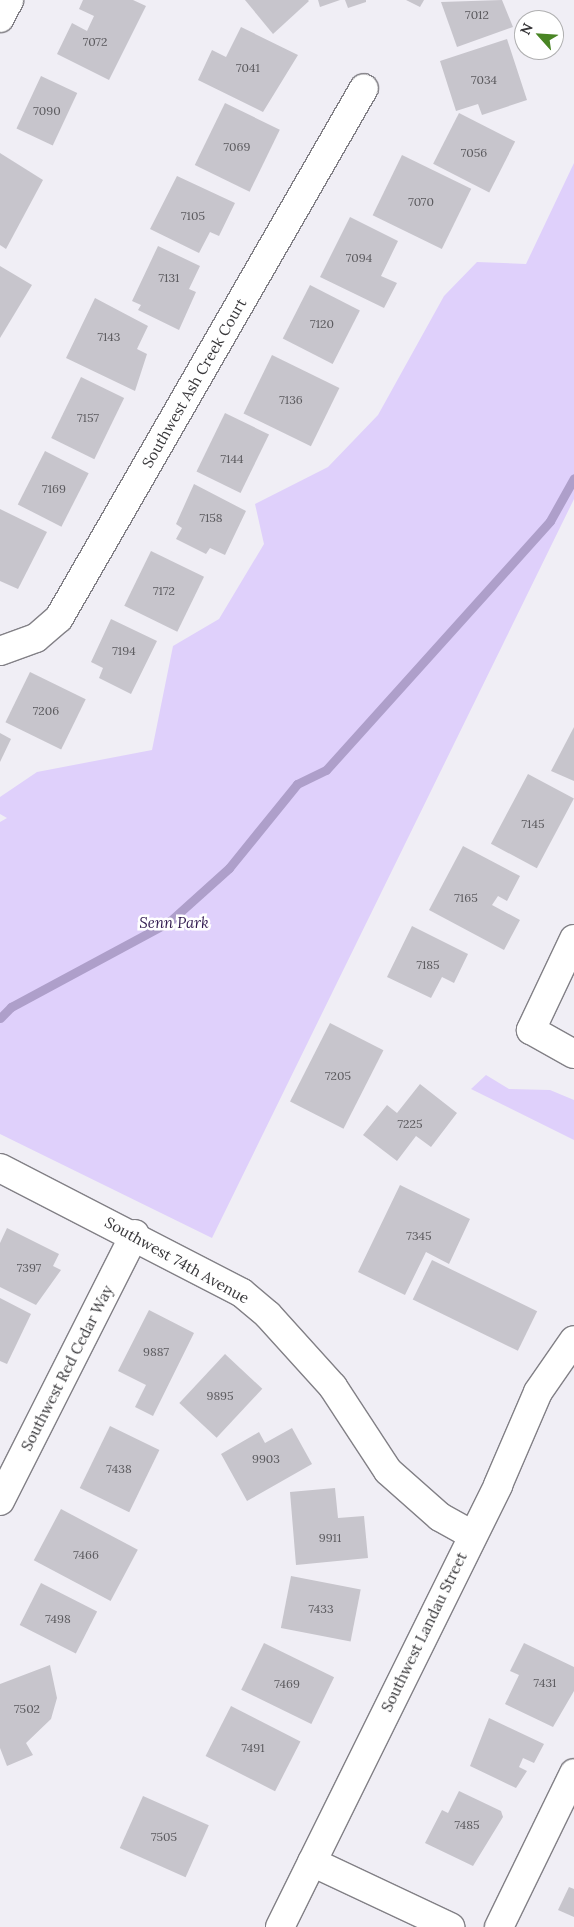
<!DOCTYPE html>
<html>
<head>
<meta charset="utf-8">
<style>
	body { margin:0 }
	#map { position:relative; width:574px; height:1927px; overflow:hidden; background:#f0eef5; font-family:Lora,serif }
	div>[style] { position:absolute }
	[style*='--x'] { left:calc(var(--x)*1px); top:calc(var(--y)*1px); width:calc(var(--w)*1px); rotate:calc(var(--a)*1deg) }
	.green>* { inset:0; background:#dfd0fb }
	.stream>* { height:9px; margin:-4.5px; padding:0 4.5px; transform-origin:4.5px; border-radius:4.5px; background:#ae9fca }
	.building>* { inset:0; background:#c7c5cc; transform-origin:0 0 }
	.roads { filter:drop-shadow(1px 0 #828086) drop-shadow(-1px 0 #828086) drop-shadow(0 1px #828086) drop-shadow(0 -1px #828086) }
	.minor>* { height:28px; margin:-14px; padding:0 14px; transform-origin:14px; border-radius:14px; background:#fff }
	span { translate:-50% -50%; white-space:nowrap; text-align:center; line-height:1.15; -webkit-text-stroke:5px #fff; paint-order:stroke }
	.number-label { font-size:12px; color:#5b5a5e }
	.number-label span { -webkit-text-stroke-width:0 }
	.street-label { font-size:15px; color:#373639 }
	.park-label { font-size:15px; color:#331c51; font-style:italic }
	.north { position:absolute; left:514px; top:10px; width:50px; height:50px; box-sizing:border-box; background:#fff; border:1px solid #afafb0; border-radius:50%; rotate:296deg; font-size:14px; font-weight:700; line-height:20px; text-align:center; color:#373639 }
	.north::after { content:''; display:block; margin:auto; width:18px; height:22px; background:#498524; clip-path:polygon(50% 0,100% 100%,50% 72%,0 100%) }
</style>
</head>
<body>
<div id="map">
	<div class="green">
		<div style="clip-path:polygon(574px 163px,574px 499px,212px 1238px,0 1134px,0 822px,7px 818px,0 814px,0 797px,37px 772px,152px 750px,173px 646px,219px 619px,264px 544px,255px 504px,328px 467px,378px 415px,444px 296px,477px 262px,526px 264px)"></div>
		<div style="clip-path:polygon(486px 1075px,509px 1089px,550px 1090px,574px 1100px,574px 1140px,471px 1089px)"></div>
	</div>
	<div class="stream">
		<div style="--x:0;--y:1018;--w:16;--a:-45"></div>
		<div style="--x:11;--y:1007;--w:179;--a:-28.3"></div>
		<div style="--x:169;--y:922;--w:81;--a:-42"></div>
		<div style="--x:229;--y:868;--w:108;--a:-51"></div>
		<div style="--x:297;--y:784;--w:32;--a:-26"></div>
		<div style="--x:326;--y:770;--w:335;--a:-48"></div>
		<div style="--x:550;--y:521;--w:49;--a:-60.8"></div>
	</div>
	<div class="building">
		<div style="clip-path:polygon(83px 0,133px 0,146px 6px,109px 80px,57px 54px,72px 23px,87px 31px,94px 16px,79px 9px)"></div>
		<div style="clip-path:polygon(245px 0,308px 0,309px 1px,273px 34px)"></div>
		<div style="clip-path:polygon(318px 0,340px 0,320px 7px)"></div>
		<div style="clip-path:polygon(345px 0,366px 0,366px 2px,348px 8px)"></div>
		<div style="clip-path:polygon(406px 0,424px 0,420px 7px)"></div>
		<div style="clip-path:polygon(502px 0,513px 27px,457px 47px,441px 2px)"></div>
		<div style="clip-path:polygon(241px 27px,298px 55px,263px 112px,198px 80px,212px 50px,226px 57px)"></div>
		<div style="clip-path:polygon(507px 39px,527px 100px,482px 115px,478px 104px,456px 111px,440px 61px)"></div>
		<div style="left:41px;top:76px;width:40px;height:58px;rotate:25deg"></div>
		<div style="left:225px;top:103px;width:61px;height:69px;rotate:26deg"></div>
		<div style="left:459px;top:113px;width:63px;height:57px;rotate:27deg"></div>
		<div style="clip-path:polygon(0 153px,43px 180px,6px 249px,0 245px)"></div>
		<div style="left:402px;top:155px;width:77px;height:67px;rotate:26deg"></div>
		<div style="clip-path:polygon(177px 176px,235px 203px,219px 236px,210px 232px,199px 253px,150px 229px)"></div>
		<div style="clip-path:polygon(350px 217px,398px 241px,381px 276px,397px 283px,384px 308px,320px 277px)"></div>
		<div style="clip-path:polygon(158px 246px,200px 266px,189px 289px,196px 292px,179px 330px,138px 310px,141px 305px,132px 301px)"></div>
		<div style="clip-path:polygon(0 266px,32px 285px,0 338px)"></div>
		<div style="left:310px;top:285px;width:56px;height:60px;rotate:27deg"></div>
		<div style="clip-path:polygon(95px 298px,148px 326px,137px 349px,147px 354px,135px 391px,66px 358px)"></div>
		<div style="left:272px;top:355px;width:75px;height:65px;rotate:26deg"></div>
		<div style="left:81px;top:377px;width:48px;height:68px;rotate:26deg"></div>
		<div style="left:225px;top:413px;width:49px;height:65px;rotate:26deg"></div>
		<div style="left:45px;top:451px;width:49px;height:60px;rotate:27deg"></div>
		<div style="clip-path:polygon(194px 484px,246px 511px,225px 555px,210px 548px,206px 554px,176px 539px,182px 528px,176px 524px)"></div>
		<div style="clip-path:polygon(0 509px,47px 532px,18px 589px,0 581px)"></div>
		<div style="left:151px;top:551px;width:59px;height:61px;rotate:26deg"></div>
		<div style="clip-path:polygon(111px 619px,157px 641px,131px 694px,99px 678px,103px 668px,91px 662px)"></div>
		<div style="left:30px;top:672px;width:62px;height:56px;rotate:26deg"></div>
		<div style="clip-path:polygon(574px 727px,574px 781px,551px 771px)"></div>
		<div style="clip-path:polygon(0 733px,11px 739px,0 762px)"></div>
		<div style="left:528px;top:774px;width:52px;height:79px;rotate:28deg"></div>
		<div style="clip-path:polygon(463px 846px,520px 876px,507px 901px,498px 896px,492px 905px,520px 920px,504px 950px,429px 910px)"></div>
		<div style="clip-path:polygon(412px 926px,468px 954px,454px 983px,442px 977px,431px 998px,387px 977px)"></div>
		<div style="left:330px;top:1023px;width:60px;height:88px;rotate:27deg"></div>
		<div style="clip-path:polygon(420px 1084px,457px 1113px,431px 1147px,416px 1136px,397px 1161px,363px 1135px,387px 1105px,397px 1113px)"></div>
		<div style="clip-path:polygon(400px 1185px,470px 1219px,449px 1264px,426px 1252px,405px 1295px,358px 1272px)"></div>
		<div style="clip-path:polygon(7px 1228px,59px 1254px,53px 1266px,61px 1270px,36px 1305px,0 1287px,0 1243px)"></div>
		<div style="left:432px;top:1260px;width:117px;height:44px;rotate:26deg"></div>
		<div style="clip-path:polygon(0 1298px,31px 1314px,7px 1364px,0 1361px)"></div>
		<div style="clip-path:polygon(149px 1310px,194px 1333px,153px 1416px,135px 1407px,146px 1385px,118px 1371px)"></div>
		<div style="left:225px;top:1354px;width:51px;height:67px;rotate:43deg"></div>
		<div style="left:110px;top:1426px;width:55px;height:69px;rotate:26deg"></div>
		<div style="clip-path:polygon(292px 1428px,312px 1464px,247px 1501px,221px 1454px,259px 1432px,265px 1443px)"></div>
		<div style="clip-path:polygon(335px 1488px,338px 1518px,364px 1516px,368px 1558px,296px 1565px,290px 1492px)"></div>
		<div style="left:61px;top:1509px;width:87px;height:58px;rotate:28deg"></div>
		<div style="left:291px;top:1576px;width:71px;height:53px;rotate:11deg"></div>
		<div style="left:41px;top:1583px;width:63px;height:47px;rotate:27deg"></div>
		<div style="left:264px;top:1643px;width:78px;height:52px;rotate:26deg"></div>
		<div style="clip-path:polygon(524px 1643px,574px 1667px,574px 1691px,553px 1727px,505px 1704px,519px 1675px,510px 1671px)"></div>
		<div style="clip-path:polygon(50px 1665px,57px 1698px,51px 1719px,26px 1743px,33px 1755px,7px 1766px,0 1748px,0 1684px)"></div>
		<div style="left:231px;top:1706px;width:78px;height:56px;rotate:27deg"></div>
		<div style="clip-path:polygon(489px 1718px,544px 1744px,534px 1763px,523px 1758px,519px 1767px,527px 1771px,516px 1788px,470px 1766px)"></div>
		<div style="clip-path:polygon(459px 1791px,501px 1811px,503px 1817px,473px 1866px,425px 1843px,442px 1810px,448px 1813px)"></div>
		<div style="left:143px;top:1796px;width:72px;height:57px;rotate:24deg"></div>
		<div style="clip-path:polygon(569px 1887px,574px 1889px,574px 1917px,558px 1910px)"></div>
	</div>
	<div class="roads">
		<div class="minor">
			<div style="--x:0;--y:18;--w:20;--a:-63"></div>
			<div style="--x:0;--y:651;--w:38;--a:-20"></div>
			<div style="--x:36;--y:638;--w:30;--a:-41"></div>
			<div style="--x:59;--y:618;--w:611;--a:-60.08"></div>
			<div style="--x:574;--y:939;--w:101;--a:115.3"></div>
			<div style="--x:531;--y:1030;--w:49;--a:29.2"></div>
			<div style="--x:0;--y:1168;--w:272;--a:27.3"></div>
			<div style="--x:242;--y:1293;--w:34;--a:40"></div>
			<div style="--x:268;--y:1315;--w:97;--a:47.9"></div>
			<div style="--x:333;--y:1387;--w:100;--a:56.8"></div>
			<div style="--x:388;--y:1471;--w:69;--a:41.5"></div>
			<div style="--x:440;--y:1517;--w:35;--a:29"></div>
			<div style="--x:0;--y:1501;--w:299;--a:-63.2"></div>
			<div style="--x:312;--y:1862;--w:153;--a:25.2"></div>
			<div style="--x:280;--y:1927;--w:493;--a:-63.7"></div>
			<div style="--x:498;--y:1485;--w:101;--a:-66.7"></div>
			<div style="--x:538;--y:1392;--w:63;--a:-55.3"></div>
			<div style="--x:499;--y:1927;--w:171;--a:-64"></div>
		</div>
	</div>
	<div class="number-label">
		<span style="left:477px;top:15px">7012</span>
		<span style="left:95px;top:42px">7072</span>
		<span style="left:248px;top:68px">7041</span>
		<span style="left:484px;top:80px">7034</span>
		<span style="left:47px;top:111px">7090</span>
		<span style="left:237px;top:147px">7069</span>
		<span style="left:474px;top:153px">7056</span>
		<span style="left:421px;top:202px">7070</span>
		<span style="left:193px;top:216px">7105</span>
		<span style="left:359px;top:258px">7094</span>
		<span style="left:169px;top:278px">7131</span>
		<span style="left:322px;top:324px">7120</span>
		<span style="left:109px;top:337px">7143</span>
		<span style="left:291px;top:400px">7136</span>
		<span style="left:88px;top:418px">7157</span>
		<span style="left:232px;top:459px">7144</span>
		<span style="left:54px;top:489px">7169</span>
		<span style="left:211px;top:518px">7158</span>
		<span style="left:164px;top:591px">7172</span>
		<span style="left:124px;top:651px">7194</span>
		<span style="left:46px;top:711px">7206</span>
		<span style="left:533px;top:824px">7145</span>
		<span style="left:466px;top:898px">7165</span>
		<span style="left:428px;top:965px">7185</span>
		<span style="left:338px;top:1076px">7205</span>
		<span style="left:410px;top:1124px">7225</span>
		<span style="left:419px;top:1236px">7345</span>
		<span style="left:29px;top:1268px">7397</span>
		<span style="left:156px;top:1352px">9887</span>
		<span style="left:220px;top:1396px">9895</span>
		<span style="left:266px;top:1459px">9903</span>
		<span style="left:119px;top:1469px">7438</span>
		<span style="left:330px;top:1538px">9911</span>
		<span style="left:86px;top:1555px">7466</span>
		<span style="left:321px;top:1609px">7433</span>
		<span style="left:58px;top:1619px">7498</span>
		<span style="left:545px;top:1683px">7431</span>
		<span style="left:287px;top:1684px">7469</span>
		<span style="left:27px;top:1709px">7502</span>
		<span style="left:253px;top:1748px">7491</span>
		<span style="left:467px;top:1825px">7485</span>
		<span style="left:164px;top:1837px">7505</span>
	</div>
	<div class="street-label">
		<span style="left:194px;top:383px;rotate:-60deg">Southwest Ash Creek Court</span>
		<span style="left:177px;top:1260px;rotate:29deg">Southwest 74th Avenue</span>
		<span style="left:67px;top:1368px;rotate:-63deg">Southwest Red Cedar Way</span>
		<span style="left:424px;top:1632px;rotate:-64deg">Southwest Landau Street</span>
	</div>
	<div class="park-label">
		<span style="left:174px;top:923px">Senn Park</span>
	</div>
	<div class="north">N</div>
</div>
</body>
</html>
